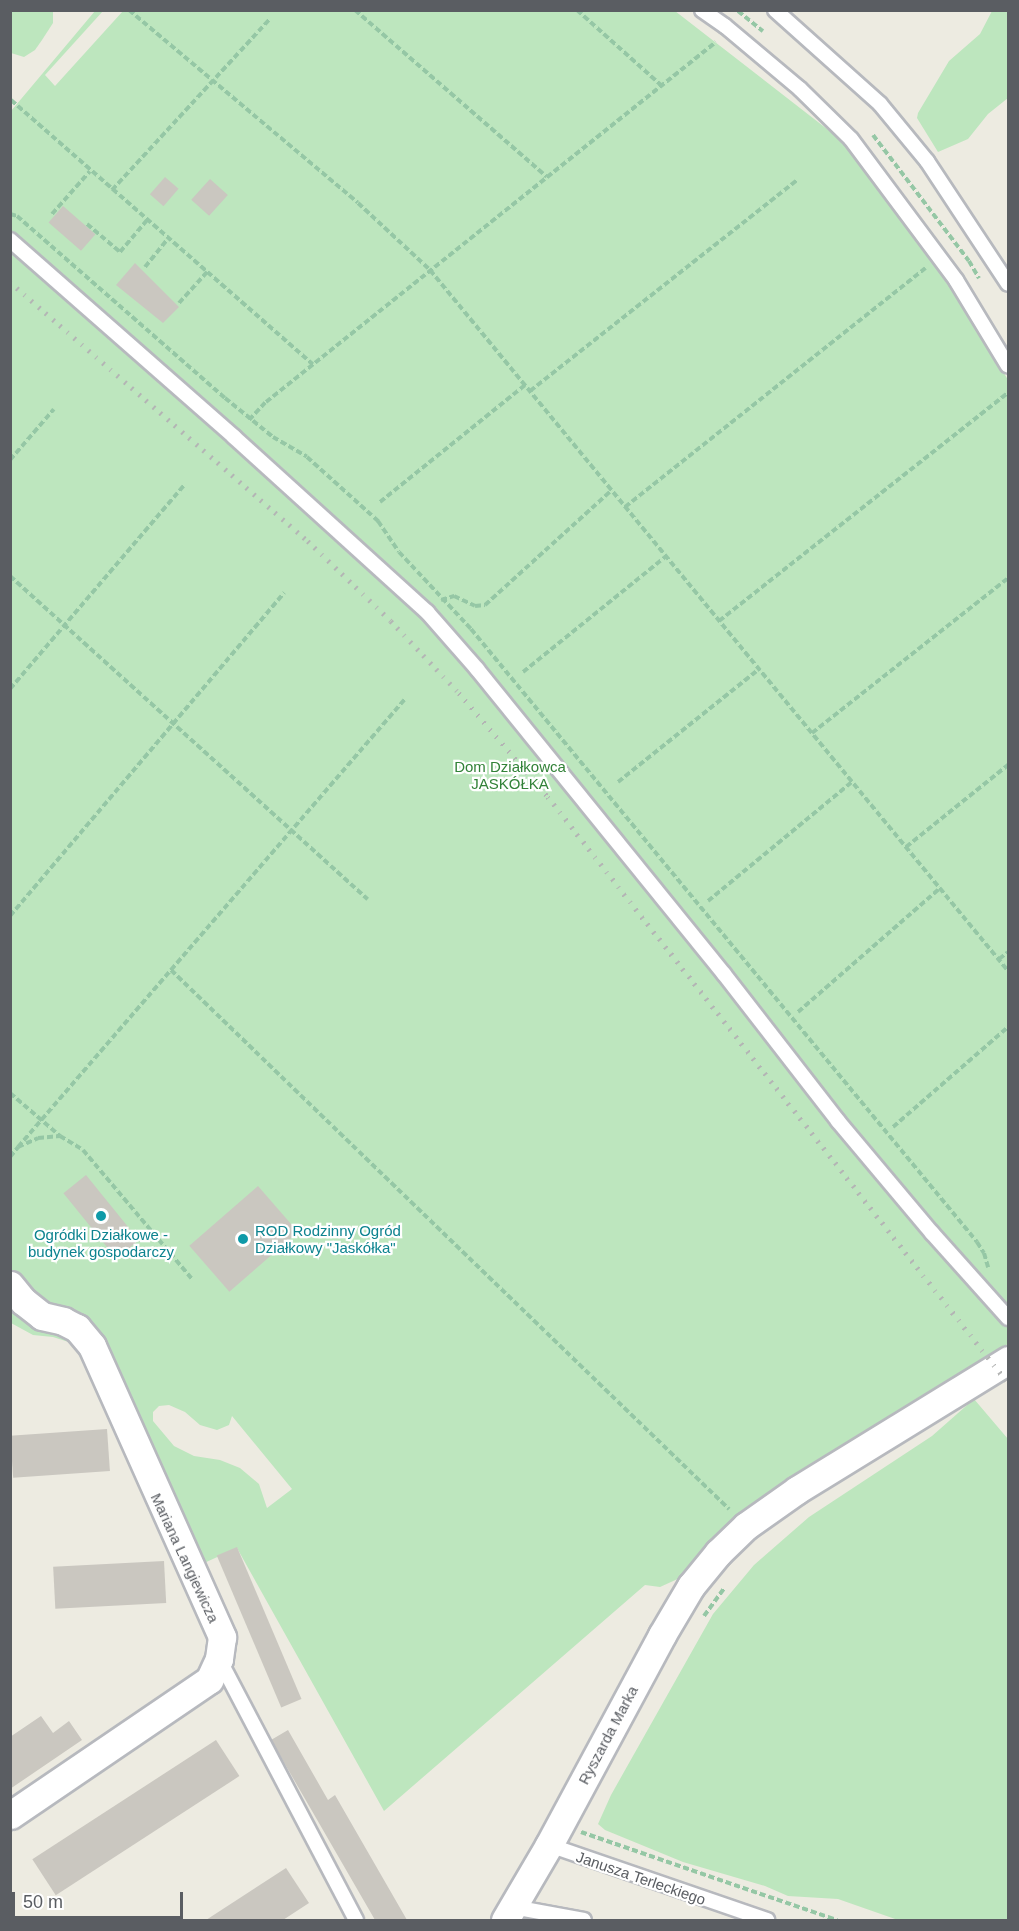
<!DOCTYPE html>
<html>
<head>
<meta charset="utf-8">
<style>
	body { margin:0 }
	#map { position:relative; width:1019px; height:1931px; overflow:hidden; background:#edebe1; font-family:Arial,sans-serif }
	div>[style] { position:absolute }
	[style*='--x'] { left:calc(var(--x)*1px); top:calc(var(--y)*1px); width:calc(var(--w)*1px); rotate:calc(var(--a)*1deg) }
	.green>* { inset:0; background:#bde6be }
	.building>* { inset:0; background:#cac7c0; transform-origin:0 0 }
	.path>* { height:4px; margin-top:-2px; transform-origin:0; background:repeating-linear-gradient(90deg,#95c7a5 0 6px,transparent 0 9px) }
	.roads { filter:drop-shadow(2px 0 #b7b9be) drop-shadow(-2px 0 #b7b9be) drop-shadow(0 2px #b7b9be) drop-shadow(0 -2px #b7b9be) }
	.lane>* { height:14px; margin:-7px; padding:0 7px; transform-origin:7px; border-radius:7px; background:#fff }
	.street>* { height:27px; margin:-13.5px; padding:0 13.5px; transform-origin:13.5px; border-radius:13.5px; background:#fff }
	.rail>* { height:4.5px; margin-top:-2.25px; transform-origin:0; background:repeating-linear-gradient(90deg,#b3b4b4 0 1.5px,transparent 0 9.5px) }
	.dots>* { width:16px; height:16px; translate:-50% -50%; box-sizing:border-box; border:3px solid #fff; border-radius:50% }
	span { translate:-50% -50%; white-space:nowrap; text-align:center; line-height:1.15; -webkit-text-stroke:4.5px #fff; paint-order:stroke }
	.park-label { font-size:15px; color:#328238 }
	.culture-label { font-size:15px; color:#0d838f }
	.left { translate:0 -50%; text-align:left }
	.street-label { font-size:15px; color:#5a5d62 }
	.frame { position:absolute; inset:0; border:12px solid #5a5d62; pointer-events:none }
	.scale { position:absolute; left:12px; top:1892px; width:171px; height:27px; box-sizing:border-box; border:3px solid #5a5d62; border-top:0; padding-left:8px; font-size:18px; line-height:21px; white-space:nowrap; color:#5a5d62; -webkit-text-stroke:4px #fff; paint-order:stroke }
</style>
</head>
<body>
<div id="map">
	<div class="green">
		<div style="clip-path:polygon(10px 11px,53px 11px,53px 23px,42px 40px,35px 50px,24px 57px,11px 53px)"></div>
		<div style="clip-path:polygon(evenodd,95px 11px,103px 11px,45px 75px,55px 86px,123px 11px,675px 11px,845px 143px,889px 197px,961px 299px,1008px 380px,1008px 1343px,997px 1357px,993px 1353px,984px 1358px,988px 1363px,682px 1577px,660px 1587px,645px 1585px,384px 1811px,237px 1548px,191px 1569px,78px 1345px,53px 1337px,33px 1335px,11px 1323px,11px 111px,95px 11px,169px 1405px,185px 1412px,200px 1425px,217px 1430px,229px 1425px,232px 1416px,292px 1489px,267px 1508px,259px 1484px,240px 1468px,220px 1460px,194px 1456px,174px 1446px,153px 1421px,153px 1412px,159px 1406px,169px 1405px)"></div>
		<div style="clip-path:polygon(992px 11px,1008px 11px,1008px 98px,988px 114px,968px 139px,938px 152px,917px 118px,918px 113px,949px 61px,980px 34px)"></div>
		<div style="clip-path:polygon(974px 1399px,1008px 1439px,1008px 1920px,898px 1920px,838px 1899px,788px 1896px,765px 1886px,683px 1862px,605px 1830px,598px 1824px,611px 1795px,713px 1614px,754px 1565px,809px 1517px,932px 1436px)"></div>
	</div>
	<div class="building">
		<div style="left:165px;top:177px;width:18px;height:23px;rotate:41deg"></div>
		<div style="left:210px;top:179px;width:24px;height:28px;rotate:42deg"></div>
		<div style="left:63px;top:206px;width:43px;height:22px;rotate:41deg"></div>
		<div style="clip-path:polygon(135px 263px,179px 307px,163px 323px,116px 285px)"></div>
		<div style="left:86px;top:1175px;width:84px;height:29px;rotate:51deg"></div>
		<div style="left:258px;top:1186px;width:61px;height:91px;rotate:49deg"></div>
		<div style="left:107px;top:1429px;width:42px;height:97px;rotate:86deg"></div>
		<div style="left:237px;top:1547px;width:165px;height:22px;rotate:67deg"></div>
		<div style="left:164px;top:1561px;width:42px;height:111px;rotate:87deg"></div>
		<div style="clip-path:polygon(41px 1716px,53px 1733px,69px 1721px,82px 1740px,10px 1789px,10px 1737px)"></div>
		<div style="clip-path:polygon(288px 1730px,328px 1800px,335px 1795px,407px 1920px,375px 1920px,271px 1740px)"></div>
		<div style="left:216px;top:1740px;width:43px;height:219px;rotate:57deg"></div>
		<div style="clip-path:polygon(286px 1868px,309px 1903px,283px 1920px,206px 1920px)"></div>
	</div>
	<div class="path">
		<div style="--x:129;--y:10;--w:299;--a:40.1"></div>
		<div style="--x:358;--y:203;--w:98;--a:42.9"></div>
		<div style="--x:430;--y:270;--w:909;--a:50.49"></div>
		<div style="--x:355;--y:10;--w:254;--a:41"></div>
		<div style="--x:577;--y:10;--w:114;--a:41.8"></div>
		<div style="--x:738;--y:11;--w:32;--a:39"></div>
		<div style="--x:11;--y:100;--w:401;--a:41.2"></div>
		<div style="--x:873;--y:135;--w:158;--a:52.7"></div>
		<div style="--x:969;--y:261;--w:20;--a:60"></div>
		<div style="--x:112;--y:190;--w:233;--a:-47.3"></div>
		<div style="--x:10;--y:214;--w:7;--a:16"></div>
		<div style="--x:17;--y:216;--w:276;--a:41.2"></div>
		<div style="--x:225;--y:398;--w:62;--a:39.1"></div>
		<div style="--x:273;--y:437;--w:39;--a:30"></div>
		<div style="--x:307;--y:457;--w:96;--a:42"></div>
		<div style="--x:378;--y:521;--w:37;--a:56"></div>
		<div style="--x:399;--y:552;--w:105;--a:46.9"></div>
		<div style="--x:471;--y:629;--w:795;--a:50.46"></div>
		<div style="--x:977;--y:1242;--w:13;--a:58"></div>
		<div style="--x:984;--y:1253;--w:15;--a:74"></div>
		<div style="--x:52;--y:214;--w:57;--a:-48.5"></div>
		<div style="--x:87;--y:224;--w:43;--a:40.3"></div>
		<div style="--x:120;--y:252;--w:42;--a:-49.8"></div>
		<div style="--x:145;--y:267;--w:36;--a:-51"></div>
		<div style="--x:179;--y:303;--w:42;--a:-47.9"></div>
		<div style="--x:530;--y:391;--w:340;--a:-38.3"></div>
		<div style="--x:249;--y:420;--w:25;--a:-47"></div>
		<div style="--x:266;--y:402;--w:576;--a:-38.66"></div>
		<div style="--x:10;--y:460;--w:67;--a:-49.2"></div>
		<div style="--x:380;--y:502;--w:186;--a:-38.9"></div>
		<div style="--x:625;--y:507;--w:384;--a:-38.5"></div>
		<div style="--x:10;--y:576;--w:482;--a:42.1"></div>
		<div style="--x:441;--y:600;--w:14;--a:-17"></div>
		<div style="--x:454;--y:596;--w:23;--a:25"></div>
		<div style="--x:475;--y:606;--w:10;--a:-6"></div>
		<div style="--x:485;--y:605;--w:171;--a:-42.2"></div>
		<div style="--x:719;--y:621;--w:368;--a:-38.3"></div>
		<div style="--x:523;--y:672;--w:184;--a:-39"></div>
		<div style="--x:10;--y:689;--w:268;--a:-49.5"></div>
		<div style="--x:812;--y:733;--w:250;--a:-38.3"></div>
		<div style="--x:618;--y:782;--w:181;--a:-38.7"></div>
		<div style="--x:906;--y:847;--w:131;--a:-38.8"></div>
		<div style="--x:708;--y:901;--w:187;--a:-39.6"></div>
		<div style="--x:10;--y:916;--w:424;--a:-49.7"></div>
		<div style="--x:999;--y:959;--w:11;--a:-38"></div>
		<div style="--x:171;--y:970;--w:776;--a:44.01"></div>
		<div style="--x:798;--y:1012;--w:189;--a:-41.1"></div>
		<div style="--x:10;--y:1093;--w:66;--a:40.7"></div>
		<div style="--x:893;--y:1127;--w:152;--a:-41"></div>
		<div style="--x:18;--y:1147;--w:592;--a:-49.18"></div>
		<div style="--x:10;--y:1157;--w:13;--a:-51"></div>
		<div style="--x:18;--y:1147;--w:22;--a:-24"></div>
		<div style="--x:38;--y:1138;--w:22;--a:-5"></div>
		<div style="--x:60;--y:1136;--w:27;--a:31"></div>
		<div style="--x:83;--y:1150;--w:170;--a:49.8"></div>
		<div style="--x:704;--y:1616;--w:34;--a:-54"></div>
		<div style="--x:581;--y:1832;--w:271;--a:19"></div>
	</div>
	<div class="roads">
		<div class="lane">
			<div style="--x:702;--y:10;--w:28;--a:35"></div>
			<div style="--x:725;--y:26;--w:98;--a:40"></div>
			<div style="--x:800;--y:89;--w:71;--a:44.4"></div>
			<div style="--x:851;--y:139;--w:176;--a:53.3"></div>
			<div style="--x:956;--y:280;--w:100;--a:58.8"></div>
			<div style="--x:775;--y:10;--w:141;--a:41.8"></div>
			<div style="--x:880;--y:104;--w:74;--a:50.5"></div>
			<div style="--x:927;--y:161;--w:147;--a:56.6"></div>
			<div style="--x:10;--y:240;--w:298;--a:41.3"></div>
			<div style="--x:234;--y:437;--w:261;--a:42.2"></div>
			<div style="--x:427;--y:612;--w:76;--a:48.7"></div>
			<div style="--x:477;--y:669;--w:392;--a:51"></div>
			<div style="--x:724;--y:974;--w:186;--a:52.2"></div>
			<div style="--x:838;--y:1121;--w:146;--a:50"></div>
			<div style="--x:932;--y:1233;--w:114;--a:48.2"></div>
			<div style="--x:219;--y:1659;--w:295;--a:62.3"></div>
			<div style="--x:549;--y:1845;--w:231;--a:19"></div>
			<div style="--x:513;--y:1907;--w:72;--a:10.4"></div>
		</div>
		<div class="street">
			<div style="--x:10;--y:1285;--w:21;--a:51"></div>
			<div style="--x:23;--y:1301;--w:24;--a:38"></div>
			<div style="--x:42;--y:1316;--w:22;--a:13"></div>
			<div style="--x:63;--y:1321;--w:16;--a:27"></div>
			<div style="--x:77;--y:1328;--w:23;--a:50"></div>
			<div style="--x:92;--y:1346;--w:319;--a:65.9"></div>
			<div style="--x:222;--y:1637;--w:22;--a:98"></div>
			<div style="--x:219;--y:1659;--w:23;--a:115"></div>
			<div style="--x:209;--y:1680;--w:240;--a:145.8"></div>
			<div style="--x:505;--y:1920;--w:87;--a:-59.6"></div>
			<div style="--x:549;--y:1845;--w:238;--a:-61.7"></div>
			<div style="--x:662;--y:1635;--w:57;--a:-59.4"></div>
			<div style="--x:691;--y:1586;--w:43;--a:-50.7"></div>
			<div style="--x:718;--y:1553;--w:39;--a:-44"></div>
			<div style="--x:746;--y:1526;--w:62;--a:-35.2"></div>
			<div style="--x:797;--y:1490;--w:248;--a:-31.6"></div>
		</div>
	</div>
	<div class="rail">
		<div style="--x:10;--y:282;--w:395;--a:41"></div>
		<div style="--x:308;--y:541;--w:115;--a:43.9"></div>
		<div style="--x:391;--y:621;--w:99;--a:46.6"></div>
		<div style="--x:459;--y:693;--w:137;--a:49.4"></div>
		<div style="--x:548;--y:797;--w:745;--a:51.87"></div>
	</div>
	<div class="dots">
		<div style="left:101px;top:1216px;background:#0f9aa8"></div>
		<div style="left:243px;top:1239px;background:#0f9aa8"></div>
	</div>
	<div class="park-label">
		<span style="left:510px;top:775px">Dom Działkowca<br>JASKÓŁKA</span>
	</div>
	<div class="culture-label">
		<span class="left" style="left:255px;top:1239px">ROD Rodzinny Ogród<br>Działkowy "Jaskółka"</span>
		<span style="left:101px;top:1243px">Ogródki Działkowe -<br>budynek gospodarczy</span>
	</div>
	<div class="street-label">
		<span style="left:185px;top:1558px;rotate:65deg">Mariana Langiewicza</span>
		<span style="left:608px;top:1735px;rotate:-62deg">Ryszarda Marka</span>
		<span style="left:641px;top:1878px;rotate:19deg">Janusza Terleckiego</span>
	</div>
	<div class="frame"></div>
	<div class="scale">50 m</div>
</div>
</body>
</html>
